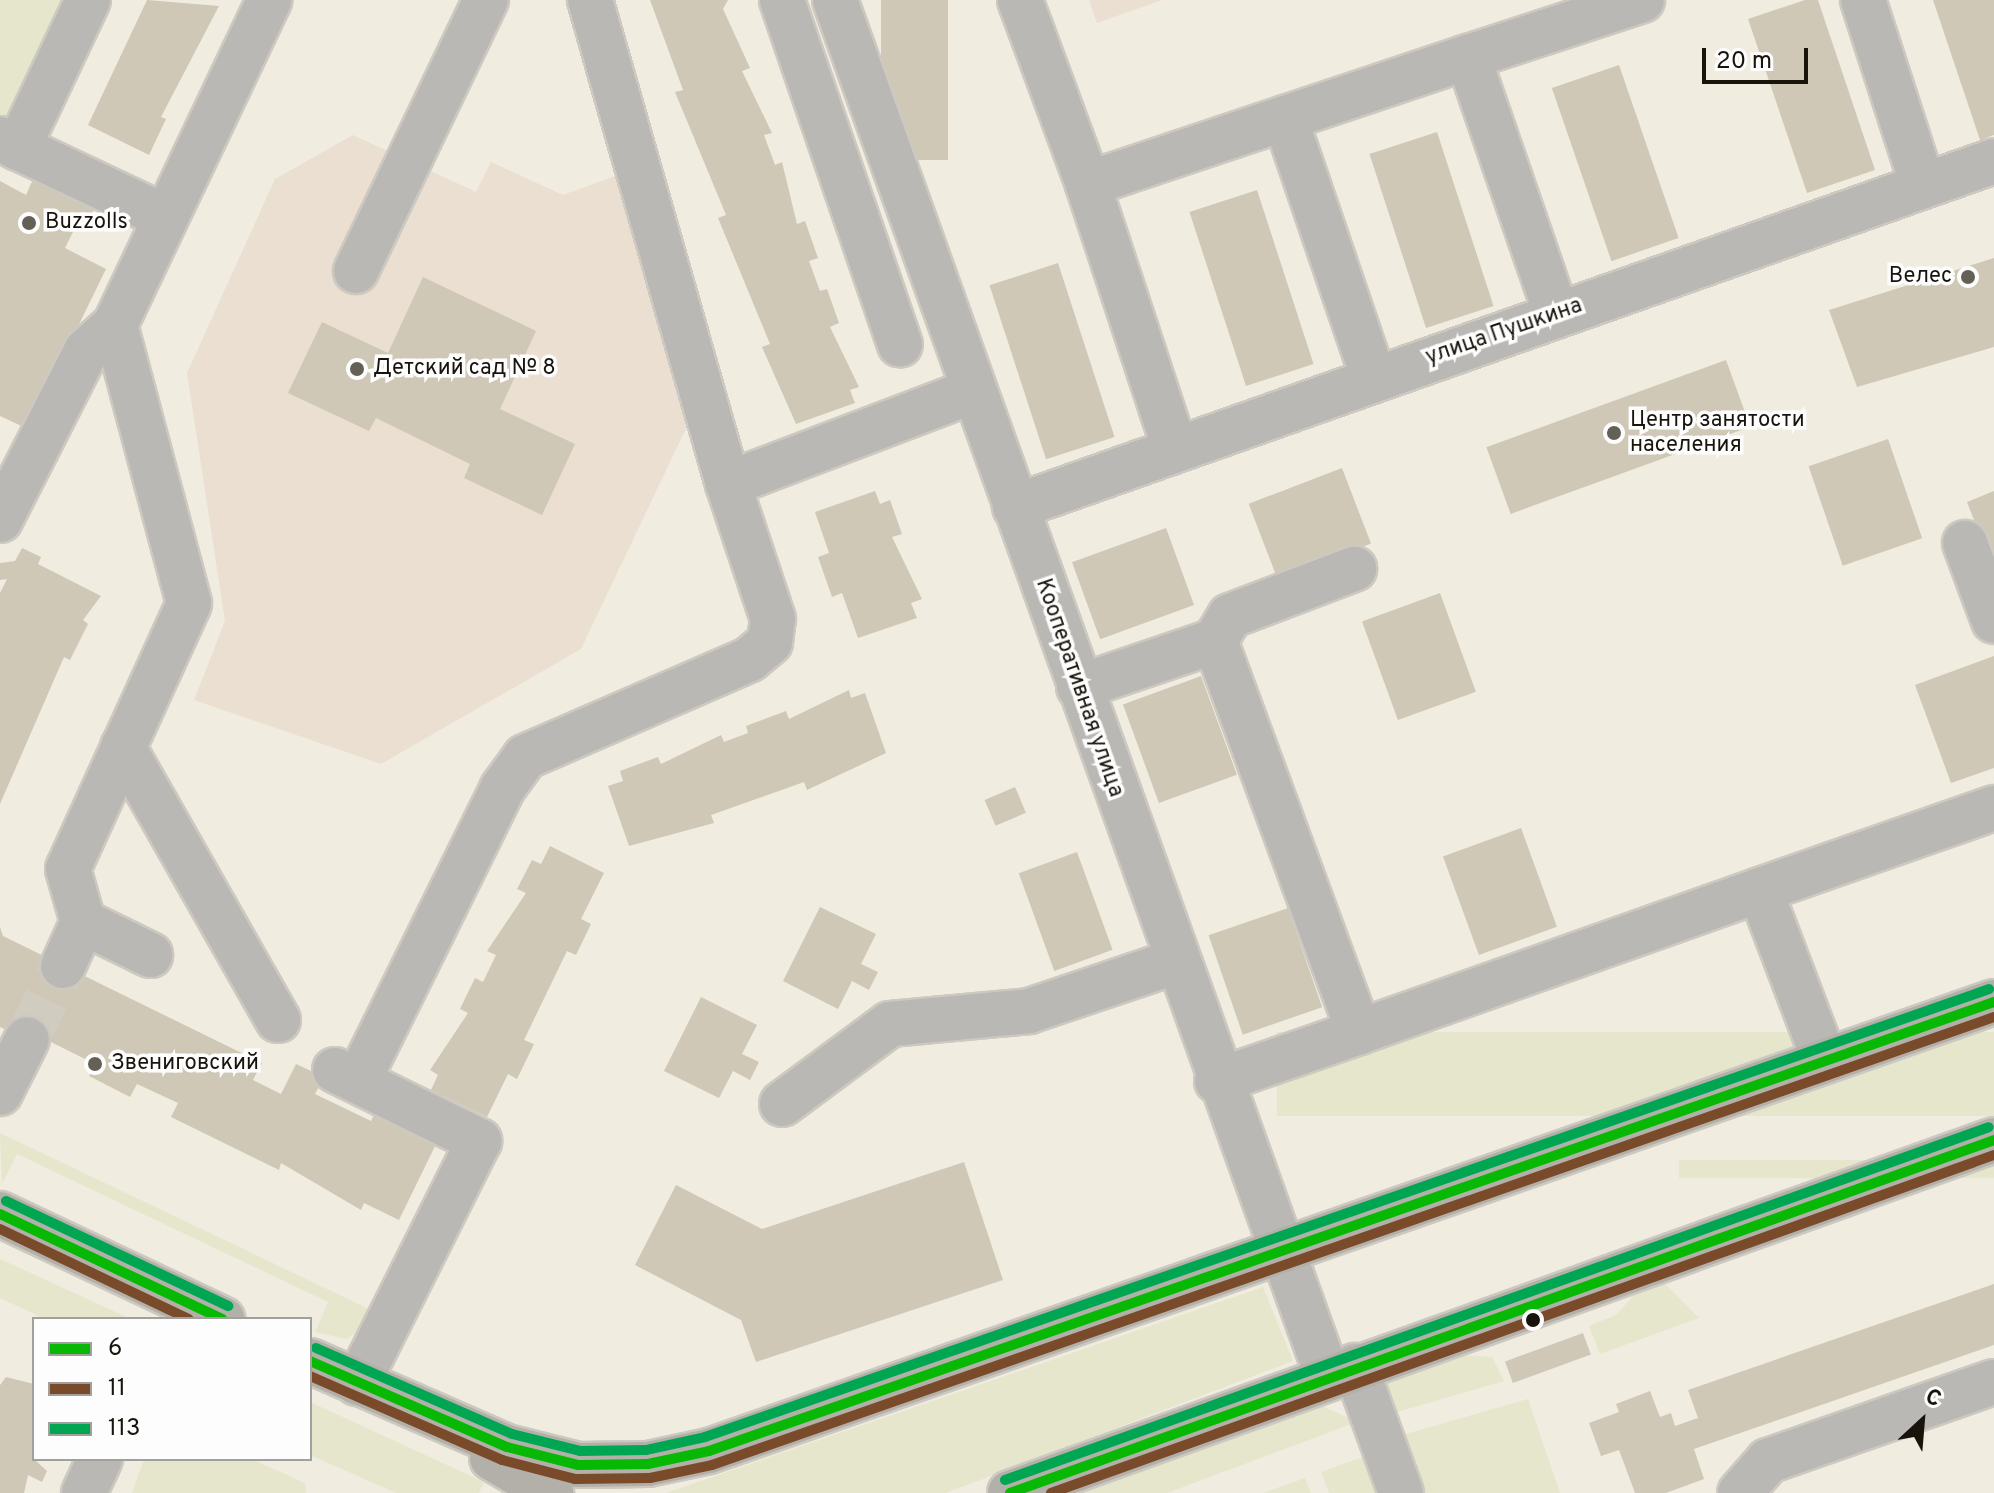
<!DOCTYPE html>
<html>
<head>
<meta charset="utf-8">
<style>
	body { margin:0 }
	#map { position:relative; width:1994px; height:1493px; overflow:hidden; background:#f1ece0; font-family:Overpass,sans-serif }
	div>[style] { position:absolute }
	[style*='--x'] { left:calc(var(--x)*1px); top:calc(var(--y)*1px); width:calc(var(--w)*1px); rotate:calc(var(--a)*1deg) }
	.education>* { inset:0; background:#eadfd0 }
	.green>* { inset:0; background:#e5e6cc; transform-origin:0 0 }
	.building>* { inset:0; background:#cfc8b7; transform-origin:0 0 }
	.minor-tunnel>* { height:44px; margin-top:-22px; transform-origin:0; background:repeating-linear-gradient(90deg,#d0ccc0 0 44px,transparent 0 66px) }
	.roads { filter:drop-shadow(2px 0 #cdc9c0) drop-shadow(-2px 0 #cdc9c0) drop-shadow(0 2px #cdc9c0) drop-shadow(0 -2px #cdc9c0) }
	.minor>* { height:44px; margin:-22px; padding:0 22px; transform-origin:22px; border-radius:22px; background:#bab8b4 }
	.major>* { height:44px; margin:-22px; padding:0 22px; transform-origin:22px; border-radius:22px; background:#b3b0aa }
	.bus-1>* { height:10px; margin:-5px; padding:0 5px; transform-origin:5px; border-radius:5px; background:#07b804 }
	.bus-2>* { height:10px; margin:-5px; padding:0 5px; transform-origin:5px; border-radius:5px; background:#7a4b2a }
	.bus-3>* { height:10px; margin:-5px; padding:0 5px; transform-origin:5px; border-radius:5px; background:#00a651 }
	.dots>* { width:22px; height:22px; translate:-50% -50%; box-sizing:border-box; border:4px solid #fdfdfd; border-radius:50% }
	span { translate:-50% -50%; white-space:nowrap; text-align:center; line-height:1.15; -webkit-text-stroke:7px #fdfdfd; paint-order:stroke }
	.poi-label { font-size:22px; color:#18140c }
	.left { translate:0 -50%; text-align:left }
	.right { translate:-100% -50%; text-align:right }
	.street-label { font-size:22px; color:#18140c }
	.legend { position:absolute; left:32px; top:1317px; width:280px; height:144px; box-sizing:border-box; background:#fdfdfd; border:2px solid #a1a09d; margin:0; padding:10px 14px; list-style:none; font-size:24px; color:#18140c }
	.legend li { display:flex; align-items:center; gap:16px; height:40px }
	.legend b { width:40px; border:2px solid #a1a09d }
	.north { position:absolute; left:1882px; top:1381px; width:80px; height:80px; -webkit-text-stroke:6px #fdfdfd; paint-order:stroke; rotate:26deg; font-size:22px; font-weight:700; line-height:32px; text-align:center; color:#18140c }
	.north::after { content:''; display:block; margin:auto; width:28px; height:36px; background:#18140c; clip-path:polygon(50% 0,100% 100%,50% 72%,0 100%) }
	.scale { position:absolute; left:1702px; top:48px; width:106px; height:36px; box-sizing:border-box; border:4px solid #18140c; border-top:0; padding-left:10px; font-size:24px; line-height:28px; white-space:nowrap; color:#18140c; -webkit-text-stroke:6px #fdfdfd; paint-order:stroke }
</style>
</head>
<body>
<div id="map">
	<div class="education">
		<div style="clip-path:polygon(1089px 0,1162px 0,1097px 23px)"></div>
		<div style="clip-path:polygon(353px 135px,476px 192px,491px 162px,563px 195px,618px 175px,690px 420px,581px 649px,381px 764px,194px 700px,225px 621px,187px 373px,275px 179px)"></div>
	</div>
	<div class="green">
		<div style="clip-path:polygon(0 0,68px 0,11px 120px,0 114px)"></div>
		<div style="left:1994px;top:1032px;width:84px;height:717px;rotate:90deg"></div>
		<div style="clip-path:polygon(0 1133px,369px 1309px,359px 1331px,347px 1339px,315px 1332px,328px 1302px,17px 1154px,2px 1184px)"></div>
		<div style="left:1994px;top:1160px;width:18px;height:315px;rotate:90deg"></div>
		<div style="clip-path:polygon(0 1259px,131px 1319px,45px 1319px,0 1298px)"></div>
		<div style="clip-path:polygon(1660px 1279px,1699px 1318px,1600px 1354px,1589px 1326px,1616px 1315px,1642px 1286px)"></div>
		<div style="clip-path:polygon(1263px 1287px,1293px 1361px,946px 1493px,666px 1493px)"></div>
		<div style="clip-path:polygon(1449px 1354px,1492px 1357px,1504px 1381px,1387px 1415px,1383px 1380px)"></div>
		<div style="clip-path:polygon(1528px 1399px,1560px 1493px,1420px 1493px,1399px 1436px)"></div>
		<div style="clip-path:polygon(310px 1402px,484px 1482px,479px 1493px,396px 1493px,310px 1455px)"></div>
		<div style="clip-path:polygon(1318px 1404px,1357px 1422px,1167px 1493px,1077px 1493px)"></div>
		<div style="clip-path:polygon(1368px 1455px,1382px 1493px,1329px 1493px,1321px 1472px)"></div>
		<div style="clip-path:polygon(144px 1459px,251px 1459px,305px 1483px,306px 1493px,132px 1493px)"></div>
		<div style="clip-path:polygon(1305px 1478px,1311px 1493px,1263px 1493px)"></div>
	</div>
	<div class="building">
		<div style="clip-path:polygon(147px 0,219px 6px,161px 117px,166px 119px,149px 155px,88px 125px)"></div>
		<div style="clip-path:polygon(650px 0,728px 0,723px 9px,750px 68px,742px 71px,772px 133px,764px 135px,775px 165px,782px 162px,797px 224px,805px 221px,818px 258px,809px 261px,820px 291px,827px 289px,839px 323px,830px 327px,859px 387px,850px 390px,855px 403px,796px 424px,762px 347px,770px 344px,718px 218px,726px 215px,675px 92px,683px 90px)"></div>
		<div style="left:881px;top:0;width:67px;height:160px"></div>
		<div style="clip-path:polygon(1805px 0,1818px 0,1875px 170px,1807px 193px,1748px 19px)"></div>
		<div style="clip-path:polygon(1933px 0,1994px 0,1994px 135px,1980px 140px)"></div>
		<div style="left:1619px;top:65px;width:183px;height:71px;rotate:71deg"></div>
		<div style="left:1437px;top:132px;width:183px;height:71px;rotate:72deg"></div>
		<div style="clip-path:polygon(34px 177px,95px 207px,87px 224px,79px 220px,65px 248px,106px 269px,28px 429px,0 416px,0 181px,26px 195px)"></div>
		<div style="left:1257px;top:190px;width:183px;height:71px;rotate:72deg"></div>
		<div style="clip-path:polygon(1994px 258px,1994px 347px,1857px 387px,1829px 310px)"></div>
		<div style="left:1058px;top:263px;width:183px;height:72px;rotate:72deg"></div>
		<div style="clip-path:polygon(423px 277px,536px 331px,500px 409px,575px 444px,542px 515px,464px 478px,470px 464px,376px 418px,369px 431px,288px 393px,322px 322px,388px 353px)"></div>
		<div style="left:1726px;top:360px;width:71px;height:255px;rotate:70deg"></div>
		<div style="left:1888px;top:439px;width:105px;height:84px;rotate:71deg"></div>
		<div style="left:1342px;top:468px;width:81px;height:100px;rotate:69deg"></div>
		<div style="clip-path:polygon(875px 491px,880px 504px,890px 500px,902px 534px,892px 537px,922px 599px,911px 603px,917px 618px,858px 638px,842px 593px,832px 597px,818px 557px,829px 553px,815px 512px)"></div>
		<div style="clip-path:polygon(1994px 491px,1994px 572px,1967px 502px)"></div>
		<div style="left:1166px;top:528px;width:82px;height:100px;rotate:70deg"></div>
		<div style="clip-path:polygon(22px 548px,41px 557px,38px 564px,101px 596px,83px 620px,88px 624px,70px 660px,64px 657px,0 804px,0 593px,7px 579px,0 580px,0 563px,15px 561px)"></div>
		<div style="left:1440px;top:593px;width:105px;height:83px;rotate:70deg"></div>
		<div style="clip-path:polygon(1994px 656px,1994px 768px,1951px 783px,1915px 685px)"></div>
		<div style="left:1201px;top:676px;width:105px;height:83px;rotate:70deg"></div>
		<div style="clip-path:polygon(849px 690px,851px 698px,865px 693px,886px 753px,807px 790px,804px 782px,711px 815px,714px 823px,629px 846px,608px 786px,623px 781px,620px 771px,658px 757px,661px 764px,721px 735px,724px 742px,748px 733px,746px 726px,786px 711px,789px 719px)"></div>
		<div style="left:1015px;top:787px;width:28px;height:33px;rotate:67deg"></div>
		<div style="left:1521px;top:828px;width:105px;height:83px;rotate:70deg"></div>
		<div style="clip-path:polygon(550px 846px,604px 873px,581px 919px,591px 924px,576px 955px,567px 951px,524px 1040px,534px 1044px,517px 1079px,508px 1074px,487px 1117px,431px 1090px,438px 1075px,430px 1070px,468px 1013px,460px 1009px,475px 978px,483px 982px,496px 955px,487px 951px,526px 893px,517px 889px,532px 860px,541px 864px)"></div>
		<div style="left:1077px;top:852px;width:104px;height:62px;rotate:70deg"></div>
		<div style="clip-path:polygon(820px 907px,876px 934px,861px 964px,878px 972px,869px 990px,852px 981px,838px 1009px,783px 981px)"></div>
		<div style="left:1288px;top:908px;width:105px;height:84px;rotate:71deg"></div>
		<div style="clip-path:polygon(0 927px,3px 936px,262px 1063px,253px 1080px,281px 1094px,296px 1064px,324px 1077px,315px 1094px,371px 1121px,377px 1109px,438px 1140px,399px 1220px,364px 1203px,361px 1210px,281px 1163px,279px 1170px,171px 1117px,178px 1103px,137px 1084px,130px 1097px,89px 1076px,95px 1064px,37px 1035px,34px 1043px,0 1027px)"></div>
		<div style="clip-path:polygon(701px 997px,757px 1025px,742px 1054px,759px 1062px,750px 1080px,733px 1071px,719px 1098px,664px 1071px)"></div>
		<div style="clip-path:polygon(964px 1162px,1003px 1280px,756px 1362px,741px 1320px,635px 1265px,676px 1185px,762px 1229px)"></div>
		<div style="clip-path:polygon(1994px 1284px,1994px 1345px,1694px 1449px,1704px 1479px,1666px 1493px,1635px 1493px,1619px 1450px,1601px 1456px,1589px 1423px,1619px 1412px,1616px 1404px,1650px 1391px,1660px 1417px,1671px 1413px,1675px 1426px,1698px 1418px,1688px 1390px)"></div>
		<div style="left:1583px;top:1333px;width:23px;height:83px;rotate:70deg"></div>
		<div style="clip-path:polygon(6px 1377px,34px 1384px,34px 1459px,47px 1471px,42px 1482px,28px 1475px,24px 1493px,0 1493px,0 1385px)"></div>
	</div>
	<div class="minor-tunnel">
		<div style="--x:27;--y:1039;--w:81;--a:-63.7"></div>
	</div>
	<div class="roads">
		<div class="minor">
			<div style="--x:590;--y:0;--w:503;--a:74.09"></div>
			<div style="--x:782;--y:0;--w:364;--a:71.1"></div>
			<div style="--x:835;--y:0;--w:1460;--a:70.31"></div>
			<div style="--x:1020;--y:0;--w:196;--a:69.7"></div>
			<div style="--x:1863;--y:0;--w:195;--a:72.1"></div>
			<div style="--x:1468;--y:57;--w:183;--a:-18.1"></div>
			<div style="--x:1285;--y:118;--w:274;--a:71.2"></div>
			<div style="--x:0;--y:139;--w:180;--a:25.3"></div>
			<div style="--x:18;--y:148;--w:164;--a:-64.7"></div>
			<div style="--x:356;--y:271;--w:301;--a:-64.4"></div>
			<div style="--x:1174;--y:446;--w:276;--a:-108.2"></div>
			<div style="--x:1088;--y:184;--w:401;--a:-18.5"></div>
			<div style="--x:1468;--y:57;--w:271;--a:71"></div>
			<div style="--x:1015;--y:507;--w:1038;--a:-19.46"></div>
			<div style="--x:0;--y:520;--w:190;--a:-63"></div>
			<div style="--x:86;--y:351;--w:39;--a:-42"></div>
			<div style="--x:1965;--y:543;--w:83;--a:69.6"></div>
			<div style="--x:1079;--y:687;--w:144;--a:-18.7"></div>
			<div style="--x:123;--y:747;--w:314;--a:60.4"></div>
			<div style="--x:1760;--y:890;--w:248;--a:-19.3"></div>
			<div style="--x:83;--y:922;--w:55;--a:-105.8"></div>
			<div style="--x:68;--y:869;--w:292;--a:-65.5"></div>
			<div style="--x:189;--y:603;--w:288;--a:-104.9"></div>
			<div style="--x:115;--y:325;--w:360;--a:-64.6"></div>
			<div style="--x:63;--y:966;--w:48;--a:-65.6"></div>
			<div style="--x:83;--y:922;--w:75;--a:26.2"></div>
			<div style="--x:1359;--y:1032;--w:425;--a:-19.5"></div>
			<div style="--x:1760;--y:890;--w:183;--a:69.2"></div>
			<div style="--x:335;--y:1070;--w:161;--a:26.2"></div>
			<div style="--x:479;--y:1141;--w:271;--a:116.6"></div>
			<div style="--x:358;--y:1081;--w:326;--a:-63.7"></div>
			<div style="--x:502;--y:789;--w:39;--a:-54"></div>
			<div style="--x:525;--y:757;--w:245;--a:-23.5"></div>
			<div style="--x:750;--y:659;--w:26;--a:-40"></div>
			<div style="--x:770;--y:642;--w:23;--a:-83"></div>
			<div style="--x:773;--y:619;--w:142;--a:-108.4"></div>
			<div style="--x:728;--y:484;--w:262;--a:-20.8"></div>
			<div style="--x:1217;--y:1081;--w:150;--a:-19"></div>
			<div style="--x:1359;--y:1032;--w:417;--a:-110.2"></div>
			<div style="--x:1215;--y:641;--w:29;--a:-59"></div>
			<div style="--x:1230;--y:616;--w:133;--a:-20.8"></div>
			<div style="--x:0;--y:1093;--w:60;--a:-63.4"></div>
			<div style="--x:782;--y:1104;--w:134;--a:-36.5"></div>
			<div style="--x:890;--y:1024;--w:140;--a:-5.3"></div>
			<div style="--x:1029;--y:1011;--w:154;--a:-18.6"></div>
			<div style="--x:1355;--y:1366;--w:135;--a:70.1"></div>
			<div style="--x:84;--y:1493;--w:38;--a:-65"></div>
			<div style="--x:1740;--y:1493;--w:43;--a:-48.8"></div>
			<div style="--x:1768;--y:1461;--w:239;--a:-19.3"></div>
		</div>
		<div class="major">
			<div style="--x:0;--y:1214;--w:246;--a:25.3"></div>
			<div style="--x:310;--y:1361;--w:215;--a:23.6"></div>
			<div style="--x:507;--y:1447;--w:73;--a:14.2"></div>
			<div style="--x:578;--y:1465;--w:70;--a:-0.8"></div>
			<div style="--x:648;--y:1464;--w:62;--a:-12"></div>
			<div style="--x:709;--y:1451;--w:1361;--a:-19.26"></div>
			<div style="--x:492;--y:1458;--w:69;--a:30.7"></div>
			<div style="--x:1010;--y:1493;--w:1045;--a:-19.73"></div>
		</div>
	</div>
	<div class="bus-1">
		<div style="--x:0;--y:1214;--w:246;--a:25.3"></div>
		<div style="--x:310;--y:1361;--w:215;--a:23.6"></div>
		<div style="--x:507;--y:1447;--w:73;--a:14.2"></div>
		<div style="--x:578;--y:1465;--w:70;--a:-0.8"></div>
		<div style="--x:648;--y:1464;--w:62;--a:-12"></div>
		<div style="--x:709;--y:1451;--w:1361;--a:-19.26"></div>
		<div style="--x:1010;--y:1493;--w:1045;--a:-19.73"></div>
	</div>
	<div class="bus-2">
		<div style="--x:0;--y:1229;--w:209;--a:25.5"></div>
		<div style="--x:310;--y:1376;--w:210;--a:23.6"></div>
		<div style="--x:502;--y:1460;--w:75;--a:14.6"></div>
		<div style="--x:575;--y:1479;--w:75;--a:-0.8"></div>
		<div style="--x:650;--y:1478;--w:63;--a:-11.8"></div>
		<div style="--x:712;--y:1465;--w:1358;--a:-19.26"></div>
		<div style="--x:1051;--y:1493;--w:1002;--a:-19.72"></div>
	</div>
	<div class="bus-3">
		<div style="--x:6;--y:1201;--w:246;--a:25.3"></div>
		<div style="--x:316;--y:1348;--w:214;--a:23.7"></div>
		<div style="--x:512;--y:1434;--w:70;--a:14"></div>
		<div style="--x:580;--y:1451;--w:66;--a:-0.9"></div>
		<div style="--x:646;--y:1450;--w:60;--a:-12.4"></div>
		<div style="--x:705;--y:1437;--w:1360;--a:-19.23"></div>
		<div style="--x:1005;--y:1480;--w:1045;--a:-19.73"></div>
	</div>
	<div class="dots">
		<div style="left:29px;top:223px;background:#646056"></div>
		<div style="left:1968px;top:277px;background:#646056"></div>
		<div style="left:357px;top:369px;background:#646056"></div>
		<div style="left:1614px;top:433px;background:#646056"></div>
		<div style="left:95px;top:1064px;background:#646056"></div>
		<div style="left:1533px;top:1320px;background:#18140c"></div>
	</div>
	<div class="poi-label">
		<span class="left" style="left:45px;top:223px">Buzzolls</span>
		<span class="right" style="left:1952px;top:277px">Велес</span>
		<span class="left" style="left:373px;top:369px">Детский сад № 8</span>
		<span class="left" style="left:1630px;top:433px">Центр занятости<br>населения</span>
		<span class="left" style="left:111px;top:1064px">Звениговский</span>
	</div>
	<div class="street-label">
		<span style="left:1504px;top:332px;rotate:-19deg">улица Пушкина</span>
		<span style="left:1079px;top:688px;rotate:71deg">Кооперативная улица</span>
	</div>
	<ul class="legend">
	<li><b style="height:10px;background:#07b804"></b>6</li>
	<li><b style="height:10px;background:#7a4b2a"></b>11</li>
	<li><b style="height:10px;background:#00a651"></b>113</li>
	</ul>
	<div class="north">С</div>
	<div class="scale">20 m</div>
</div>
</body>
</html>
